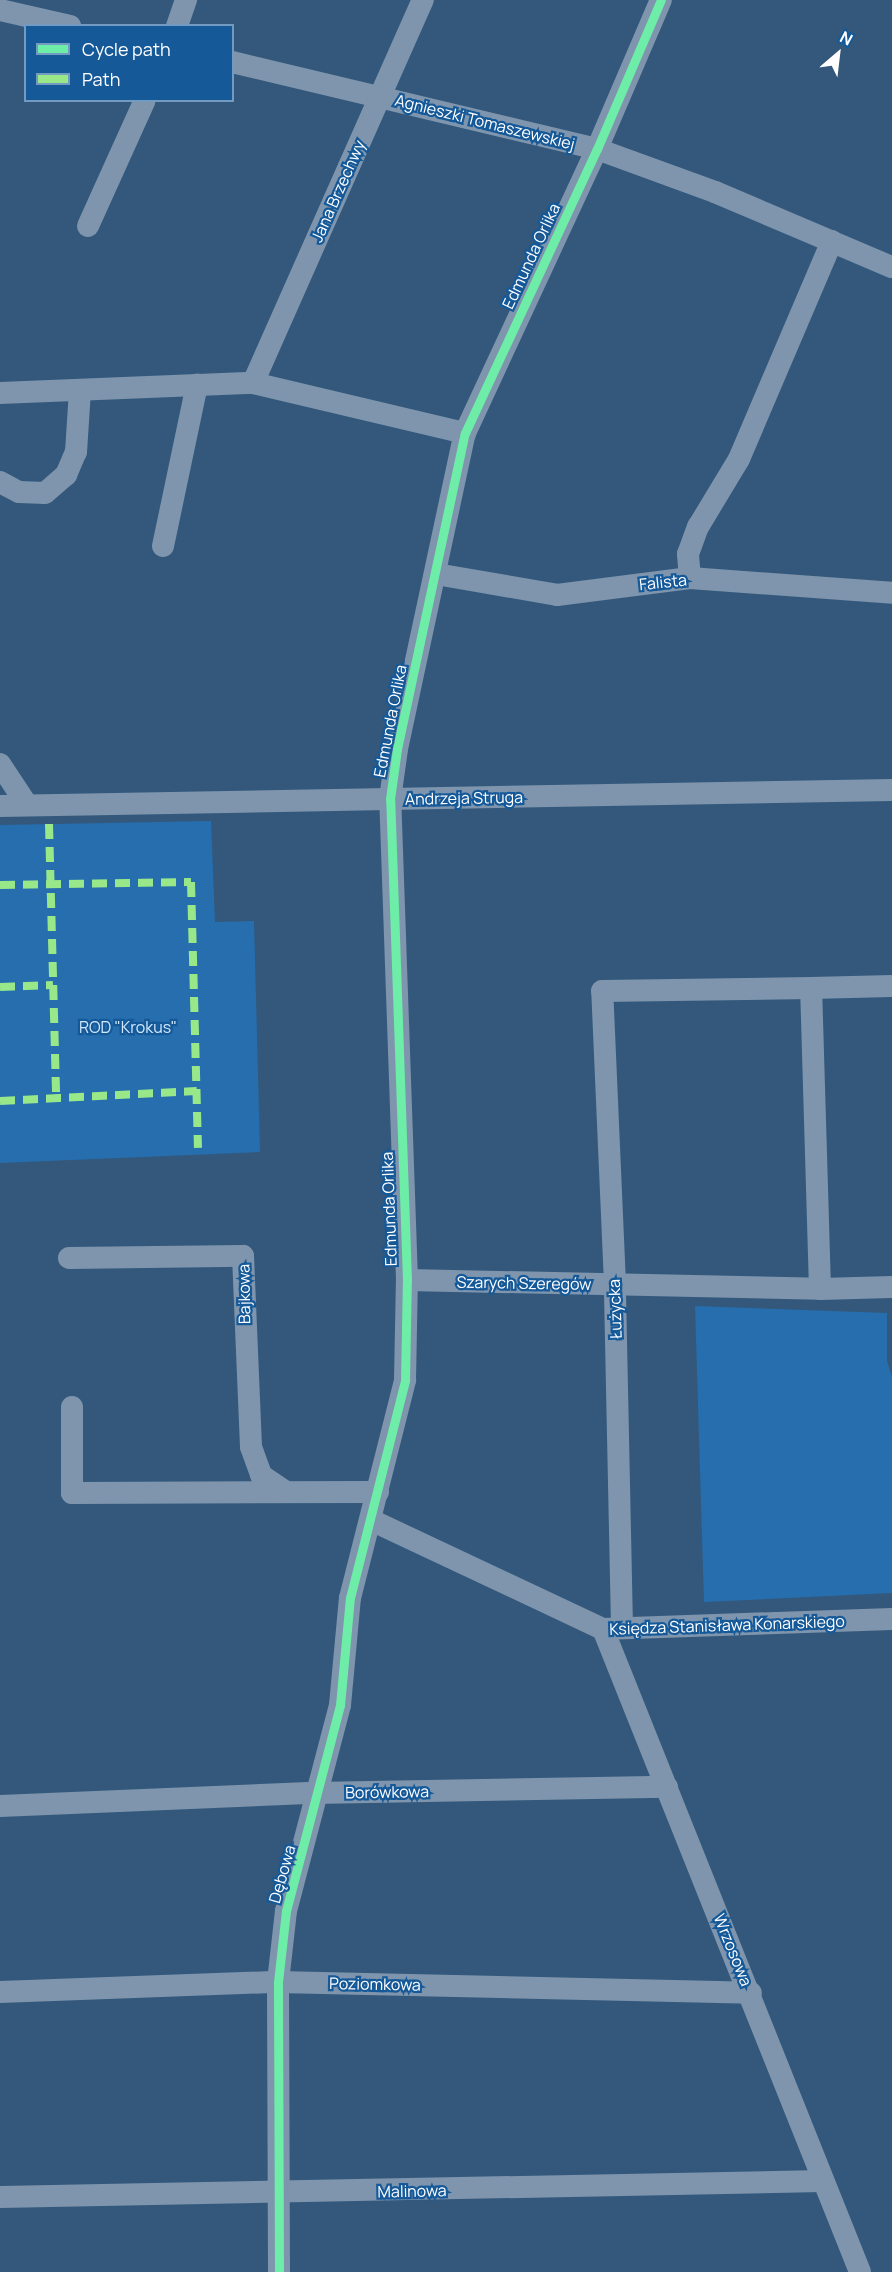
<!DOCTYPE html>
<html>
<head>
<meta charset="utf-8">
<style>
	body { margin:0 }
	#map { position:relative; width:892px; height:2272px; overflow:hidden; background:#33587b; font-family:Manrope,sans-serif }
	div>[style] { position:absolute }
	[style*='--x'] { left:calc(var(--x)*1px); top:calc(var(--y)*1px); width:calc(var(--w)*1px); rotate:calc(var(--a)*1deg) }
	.green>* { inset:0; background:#266eae }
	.minor>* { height:22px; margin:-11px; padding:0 11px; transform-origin:11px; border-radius:11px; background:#7e95ad }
	.quiet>* { height:8px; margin-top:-4px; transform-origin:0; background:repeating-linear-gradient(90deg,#98e88a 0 15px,transparent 0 23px) }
	.cycleway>* { height:9px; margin:-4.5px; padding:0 4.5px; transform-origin:4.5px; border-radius:4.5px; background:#6deda7 }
	span { translate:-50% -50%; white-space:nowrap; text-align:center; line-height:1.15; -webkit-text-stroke:4.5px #155999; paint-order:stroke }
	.street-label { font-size:16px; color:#fff }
	.park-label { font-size:16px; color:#d0e8fd }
	.legend { position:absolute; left:24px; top:24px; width:210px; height:78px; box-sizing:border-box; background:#155999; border:2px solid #739bc2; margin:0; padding:8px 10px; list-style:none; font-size:18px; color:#fff }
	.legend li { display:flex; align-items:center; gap:12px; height:30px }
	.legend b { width:30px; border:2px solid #739bc2 }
	.north { position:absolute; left:808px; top:24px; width:60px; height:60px; -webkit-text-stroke:4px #155999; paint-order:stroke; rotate:28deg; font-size:16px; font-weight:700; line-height:24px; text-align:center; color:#fff }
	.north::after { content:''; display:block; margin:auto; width:21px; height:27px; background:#fff; clip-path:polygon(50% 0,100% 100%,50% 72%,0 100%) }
</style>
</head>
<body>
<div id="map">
	<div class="green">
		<div style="clip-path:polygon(211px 821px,215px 922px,254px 921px,260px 1152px,0 1163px,0 825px)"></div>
		<div style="clip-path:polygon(695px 1306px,887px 1313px,887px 1361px,892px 1377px,892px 1593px,704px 1602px)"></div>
	</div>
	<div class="minor">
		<div style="--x:0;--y:10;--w:72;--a:12.9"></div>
		<div style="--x:177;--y:26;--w:28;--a:-71"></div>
		<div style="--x:232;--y:62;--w:375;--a:13.4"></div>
		<div style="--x:597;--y:149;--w:126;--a:20"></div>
		<div style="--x:715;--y:192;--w:192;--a:23"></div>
		<div style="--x:88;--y:226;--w:138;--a:-65.7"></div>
		<div style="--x:253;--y:383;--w:419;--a:-66.1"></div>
		<div style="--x:0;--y:393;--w:253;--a:-2.3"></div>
		<div style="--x:253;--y:383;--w:218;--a:13.3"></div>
		<div style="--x:0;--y:482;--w:21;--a:28"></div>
		<div style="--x:19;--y:492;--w:26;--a:2"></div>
		<div style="--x:45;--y:493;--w:28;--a:-41"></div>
		<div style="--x:66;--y:475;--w:25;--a:-67"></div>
		<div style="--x:76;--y:452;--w:62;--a:-86.3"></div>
		<div style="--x:163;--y:546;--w:165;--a:-78.1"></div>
		<div style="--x:436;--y:574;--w:123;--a:9.8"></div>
		<div style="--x:557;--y:595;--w:134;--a:-7.3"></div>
		<div style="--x:690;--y:578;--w:203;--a:4.2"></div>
		<div style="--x:690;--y:578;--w:24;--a:-95"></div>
		<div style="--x:688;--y:554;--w:29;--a:-70"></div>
		<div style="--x:698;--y:527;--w:79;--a:-58.9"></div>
		<div style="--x:739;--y:459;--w:237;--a:-66.9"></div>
		<div style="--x:0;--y:764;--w:49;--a:56.6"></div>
		<div style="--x:0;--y:806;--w:892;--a:-1.03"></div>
		<div style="--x:69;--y:1258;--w:174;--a:-0.7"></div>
		<div style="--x:243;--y:1256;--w:191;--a:87.6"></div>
		<div style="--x:251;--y:1447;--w:30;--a:70"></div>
		<div style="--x:261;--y:1475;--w:30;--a:34"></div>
		<div style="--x:407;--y:1280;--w:413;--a:1.2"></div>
		<div style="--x:820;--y:1289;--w:72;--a:-1.6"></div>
		<div style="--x:820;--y:1289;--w:301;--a:-91.7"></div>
		<div style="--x:811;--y:988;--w:81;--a:-1.4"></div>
		<div style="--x:72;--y:1407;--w:86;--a:90"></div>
		<div style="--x:72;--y:1493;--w:306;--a:-0.2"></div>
		<div style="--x:371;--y:1520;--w:256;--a:25.2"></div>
		<div style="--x:603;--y:1629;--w:289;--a:-2"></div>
		<div style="--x:622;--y:1627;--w:343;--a:-91.2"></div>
		<div style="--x:615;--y:1284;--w:293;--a:-92.5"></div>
		<div style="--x:602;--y:991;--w:209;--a:-0.8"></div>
		<div style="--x:603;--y:1629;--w:692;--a:68.21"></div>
		<div style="--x:0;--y:1806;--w:314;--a:-2.4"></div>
		<div style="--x:314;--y:1793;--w:353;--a:-1"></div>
		<div style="--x:0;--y:1992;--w:278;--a:-2.1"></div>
		<div style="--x:278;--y:1982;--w:473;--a:1.3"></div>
		<div style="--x:0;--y:2197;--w:823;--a:-1.11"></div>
		<div style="--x:279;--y:2272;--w:290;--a:-90.2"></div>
		<div style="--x:278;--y:1982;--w:71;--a:-83.6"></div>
		<div style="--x:286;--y:1911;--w:213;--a:-75.3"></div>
		<div style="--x:340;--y:1705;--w:107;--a:-84.7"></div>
		<div style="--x:350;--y:1598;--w:225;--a:-75.8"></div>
		<div style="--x:405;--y:1380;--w:100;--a:-88.9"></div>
		<div style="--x:407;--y:1280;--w:481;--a:-92"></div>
		<div style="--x:390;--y:799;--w:50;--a:-82"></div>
		<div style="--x:397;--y:749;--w:323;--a:-77.9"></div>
		<div style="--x:465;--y:433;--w:313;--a:-65.1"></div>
		<div style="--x:597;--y:149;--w:162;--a:-66.8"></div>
	</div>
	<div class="quiet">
		<div style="--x:49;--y:824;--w:274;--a:88.5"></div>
		<div style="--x:0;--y:885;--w:191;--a:-0.9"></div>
		<div style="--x:191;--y:882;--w:266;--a:88.5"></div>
		<div style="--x:0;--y:987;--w:53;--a:-2.2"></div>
		<div style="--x:0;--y:1101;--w:197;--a:-2.9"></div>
	</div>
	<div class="cycleway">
		<div style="--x:279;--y:2272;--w:290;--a:-90.2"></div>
		<div style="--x:278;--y:1982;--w:71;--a:-83.6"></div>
		<div style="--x:286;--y:1911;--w:213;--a:-75.3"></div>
		<div style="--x:340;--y:1705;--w:107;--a:-84.7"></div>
		<div style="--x:350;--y:1598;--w:225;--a:-75.8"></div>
		<div style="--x:405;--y:1380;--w:100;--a:-88.9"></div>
		<div style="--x:407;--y:1280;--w:481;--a:-92"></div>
		<div style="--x:390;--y:799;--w:50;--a:-82"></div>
		<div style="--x:397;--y:749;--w:323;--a:-77.9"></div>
		<div style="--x:465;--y:433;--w:313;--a:-65.1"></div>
		<div style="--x:597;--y:149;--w:162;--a:-66.8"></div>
	</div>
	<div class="street-label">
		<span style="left:485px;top:122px;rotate:14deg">Agnieszki Tomaszewskiej</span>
		<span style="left:338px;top:191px;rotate:-66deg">Jana Brzechwy</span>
		<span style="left:531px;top:256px;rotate:-65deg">Edmunda Orlika</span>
		<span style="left:663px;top:582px;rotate:-6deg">Falista</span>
		<span style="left:390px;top:721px;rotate:-79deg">Edmunda Orlika</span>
		<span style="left:464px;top:798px;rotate:-1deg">Andrzeja Struga</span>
		<span style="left:389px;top:1209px;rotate:-92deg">Edmunda Orlika</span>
		<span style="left:524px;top:1283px;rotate:1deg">Szarych Szeregów</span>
		<span style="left:244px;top:1294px;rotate:-91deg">Bajkowa</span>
		<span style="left:615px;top:1309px;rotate:-92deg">Łużycka</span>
		<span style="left:727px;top:1625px;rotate:-2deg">Księdza Stanisława Konarskiego</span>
		<span style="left:387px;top:1792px;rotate:-1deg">Borówkowa</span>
		<span style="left:282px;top:1874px;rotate:-74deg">Dębowa</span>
		<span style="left:733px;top:1950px;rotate:68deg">Wrzosowa</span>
		<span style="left:375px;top:1984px;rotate:1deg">Poziomkowa</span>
		<span style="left:412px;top:2191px;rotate:-1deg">Malinowa</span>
	</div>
	<div class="park-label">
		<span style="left:128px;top:1027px">ROD "Krokus"</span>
	</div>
	<ul class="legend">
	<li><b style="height:8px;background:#6deda7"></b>Cycle path</li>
	<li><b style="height:8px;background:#98e88a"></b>Path</li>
	</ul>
	<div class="north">N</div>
</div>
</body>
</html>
